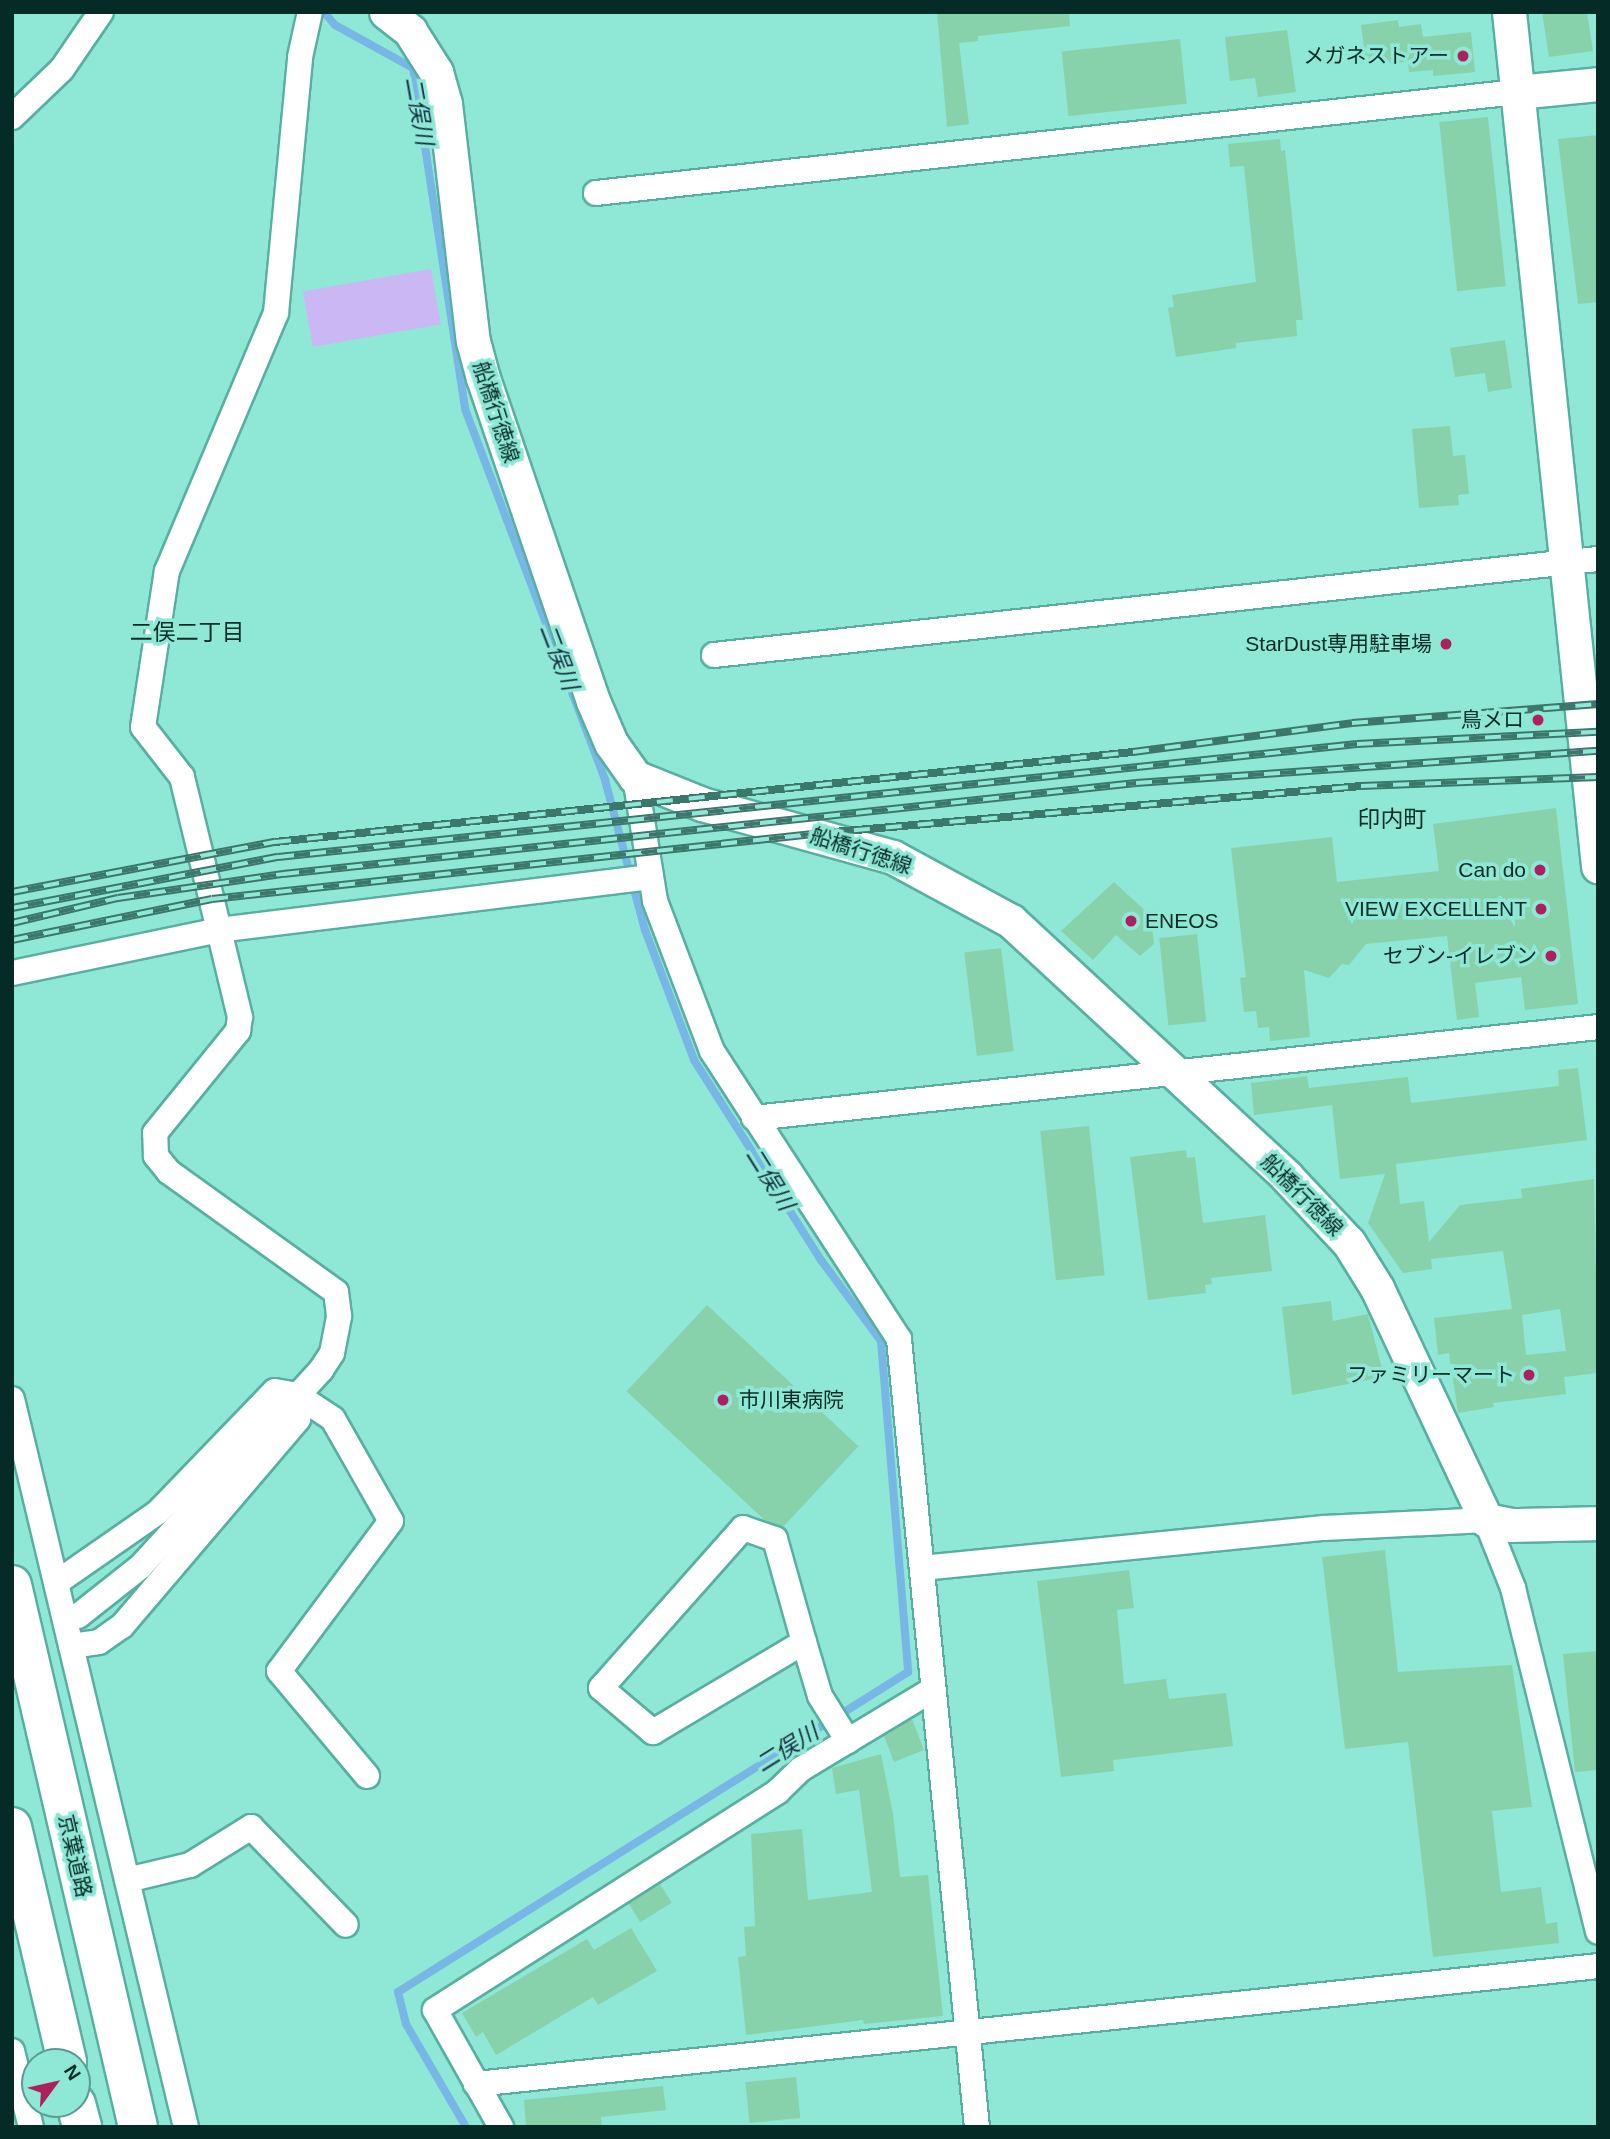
<!DOCTYPE html>
<html>
<head>
<meta charset="utf-8">
<style>
	body { margin:0 }
	#map { position:relative; width:1610px; height:2139px; overflow:hidden; background:#8fe7d5; font-family:Helvetica,"Noto Sans JP",sans-serif }
	div>[style] { position:absolute }
	[style*='--x'] { left:calc(var(--x)*1px); top:calc(var(--y)*1px); width:calc(var(--w)*1px); rotate:calc(var(--a)*1deg) }
	.green>* { inset:0; background:#cbb7f3; transform-origin:0 0 }
	.stream>* { height:8px; margin:-4px; padding:0 4px; transform-origin:4px; border-radius:4px; background:#77b7e5 }
	.building>* { inset:0; background:#88d2ab; transform-origin:0 0 }
	.roads { filter:drop-shadow(2px 0 #58afa0) drop-shadow(-2px 0 #58afa0) drop-shadow(0 2px #58afa0) drop-shadow(0 -2px #58afa0) }
	.street>* { height:24px; margin:-12px; padding:0 12px; transform-origin:12px; border-radius:12px; background:#fff }
	.secondary>* { height:33px; margin:-16.5px; padding:0 16.5px; transform-origin:16.5px; border-radius:16.5px; background:#fff }
	.highway>* { height:38px; margin:-19px; padding:0 19px; transform-origin:19px; border-radius:19px; background:#fff }
	.rail>* { height:8px; margin-top:-4px; transform-origin:0; background:repeating-linear-gradient(90deg,#8fe7d5 0 16px,#3c776c 0 32px); box-sizing:border-box; border-block:2px solid #3c776c }
	.dots>* { width:19px; height:19px; translate:-50% -50%; box-sizing:border-box; border:4px solid #8fe7d5; border-radius:50% }
	span { translate:-50% -50%; white-space:nowrap; text-align:center; line-height:1.15; -webkit-text-stroke:7px #8fe7d5; paint-order:stroke }
	.poi-label { font-size:21px; color:#042b25 }
	.right { translate:-100% -50%; text-align:right }
	.left { translate:0 -50%; text-align:left }
	.street-label { font-size:21px; color:#042b25 }
	.water-label { font-size:23px; color:#102d40; font-style:italic }
	.neighbourhood-label { font-size:23px; color:#042b25 }
	.frame { position:absolute; inset:0; border:14px solid #042b25; pointer-events:none }
	.north { position:absolute; left:21px; top:2048px; width:70px; height:70px; box-sizing:border-box; background:#8fe7d5; border:2px solid #579c8f; border-radius:50%; rotate:57deg; font-size:19px; font-weight:700; line-height:28px; text-align:center; color:#042b25 }
	.north::after { content:''; display:block; margin:auto; width:24px; height:32px; background:#ad205e; clip-path:polygon(50% 0,100% 100%,50% 72%,0 100%) }
</style>
</head>
<body>
<div id="map">
	<div class="green">
		<div style="left:431px;top:269px;width:56px;height:130px;rotate:80deg"></div>
	</div>
	<div class="stream">
		<div style="--x:324;--y:12;--w:17;--a:50"></div>
		<div style="--x:335;--y:25;--w:89;--a:28.9"></div>
		<div style="--x:413;--y:68;--w:345;--a:81.3"></div>
		<div style="--x:465;--y:409;--w:397;--a:69.3"></div>
		<div style="--x:605;--y:780;--w:155;--a:75.1"></div>
		<div style="--x:645;--y:930;--w:139;--a:69.3"></div>
		<div style="--x:694;--y:1060;--w:237;--a:57.6"></div>
		<div style="--x:821;--y:1260;--w:101;--a:53.5"></div>
		<div style="--x:881;--y:1341;--w:332;--a:85.3"></div>
		<div style="--x:908;--y:1672;--w:602;--a:147.89"></div>
		<div style="--x:398;--y:1992;--w:33;--a:76"></div>
		<div style="--x:406;--y:2024;--w:119;--a:59.8"></div>
	</div>
	<div class="building">
		<div style="clip-path:polygon(937px 12px,1069px 12px,1070px 26px,978px 36px,978px 41px,959px 43px,969px 124px,947px 127px)"></div>
		<div style="clip-path:polygon(1542px 12px,1587px 12px,1593px 51px,1549px 57px)"></div>
		<div style="clip-path:polygon(1398px 20px,1399px 27px,1421px 24px,1423px 37px,1471px 32px,1475px 72px,1433px 76px,1433px 70px,1409px 72px,1408px 62px,1366px 63px,1361px 25px)"></div>
		<div style="clip-path:polygon(1287px 30px,1296px 92px,1258px 97px,1255px 78px,1230px 81px,1225px 37px)"></div>
		<div style="left:1180px;top:39px;width:65px;height:119px;rotate:84deg"></div>
		<div style="left:1488px;top:117px;width:170px;height:49px;rotate:84deg"></div>
		<div style="clip-path:polygon(1598px 135px,1598px 302px,1578px 304px,1558px 139px)"></div>
		<div style="clip-path:polygon(1280px 139px,1281px 151px,1285px 150px,1303px 320px,1296px 320px,1297px 336px,1236px 343px,1236px 348px,1176px 357px,1168px 308px,1174px 307px,1172px 295px,1256px 282px,1244px 166px,1230px 167px,1228px 144px)"></div>
		<div style="clip-path:polygon(1505px 340px,1512px 388px,1488px 392px,1485px 373px,1455px 377px,1450px 348px)"></div>
		<div style="clip-path:polygon(1450px 426px,1453px 456px,1465px 455px,1469px 494px,1458px 495px,1459px 505px,1419px 508px,1412px 429px)"></div>
		<div style="clip-path:polygon(1556px 808px,1578px 1004px,1525px 1010px,1521px 977px,1475px 983px,1479px 1017px,1457px 1020px,1447px 936px,1366px 944px,1349px 965px,1342px 964px,1329px 978px,1304px 970px,1310px 1037px,1270px 1041px,1269px 1027px,1258px 1028px,1256px 1011px,1244px 1012px,1240px 978px,1246px 977px,1231px 848px,1332px 837px,1337px 882px,1439px 871px,1433px 824px)"></div>
		<div style="clip-path:polygon(1114px 882px,1151px 916px,1154px 944px,1140px 956px,1116px 935px,1093px 960px,1061px 931px)"></div>
		<div style="left:1197px;top:934px;width:88px;height:38px;rotate:84deg"></div>
		<div style="left:1001px;top:948px;width:104px;height:37px;rotate:83deg"></div>
		<div style="clip-path:polygon(evenodd,1578px 1068px,1587px 1140px,1396px 1164px,1400px 1204px,1424px 1201px,1429px 1242px,1460px 1205px,1522px 1198px,1521px 1189px,1594px 1179px,1598px 1373px,1564px 1377px,1566px 1394px,1493px 1403px,1494px 1407px,1458px 1413px,1449px 1353px,1438px 1355px,1434px 1318px,1512px 1309px,1503px 1251px,1431px 1259px,1432px 1269px,1403px 1273px,1368px 1223px,1385px 1174px,1340px 1179px,1332px 1105px,1254px 1115px,1251px 1083px,1307px 1076px,1309px 1088px,1408px 1077px,1411px 1103px,1559px 1086px,1558px 1070px,1578px 1068px,1560px 1309px,1566px 1351px,1526px 1355px,1522px 1315px,1560px 1309px)"></div>
		<div style="left:1089px;top:1126px;width:150px;height:49px;rotate:84deg"></div>
		<div style="clip-path:polygon(1186px 1150px,1187px 1158px,1195px 1157px,1203px 1223px,1265px 1215px,1272px 1271px,1211px 1278px,1212px 1284px,1205px 1285px,1206px 1293px,1148px 1300px,1130px 1157px)"></div>
		<div style="clip-path:polygon(1331px 1301px,1333px 1321px,1368px 1314px,1384px 1377px,1292px 1395px,1282px 1307px)"></div>
		<div style="left:707px;top:1305px;width:207px;height:118px;rotate:43deg"></div>
		<div style="clip-path:polygon(1385px 1550px,1398px 1672px,1512px 1665px,1532px 1807px,1492px 1811px,1501px 1892px,1541px 1887px,1546px 1924px,1557px 1922px,1559px 1943px,1433px 1957px,1408px 1742px,1345px 1749px,1322px 1557px)"></div>
		<div style="clip-path:polygon(1129px 1570px,1134px 1608px,1117px 1610px,1124px 1684px,1166px 1679px,1169px 1699px,1226px 1693px,1233px 1746px,1113px 1760px,1114px 1771px,1061px 1777px,1037px 1581px)"></div>
		<div style="clip-path:polygon(1598px 1651px,1598px 1770px,1575px 1772px,1563px 1654px)"></div>
		<div style="clip-path:polygon(912px 1719px,924px 1750px,894px 1762px,884px 1736px)"></div>
		<div style="clip-path:polygon(881px 1754px,893px 1814px,900px 1877px,928px 1875px,943px 2016px,864px 2024px,863px 2020px,746px 2035px,738px 1957px,746px 1956px,744px 1927px,755px 1926px,751px 1834px,802px 1829px,808px 1900px,872px 1892px,859px 1790px,836px 1794px,832px 1768px)"></div>
		<div style="left:660px;top:1884px;width:22px;height:37px;rotate:58deg"></div>
		<div style="clip-path:polygon(631px 1928px,657px 1971px,598px 2005px,593px 1997px,496px 2055px,483px 2032px,476px 2037px,462px 2013px,587px 1939px,594px 1950px)"></div>
		<div style="left:796px;top:2077px;width:41px;height:51px;rotate:84deg"></div>
		<div style="clip-path:polygon(663px 2086px,666px 2110px,601px 2117px,602px 2127px,526px 2127px,524px 2100px)"></div>
	</div>
	<div class="roads">
		<div class="street">
			<div style="--x:12;--y:117;--w:69;--a:-43.8"></div>
			<div style="--x:62;--y:69;--w:69;--a:-55.6"></div>
			<div style="--x:596;--y:193;--w:927;--a:-6.26"></div>
			<div style="--x:714;--y:655;--w:889;--a:-6.2"></div>
			<div style="--x:635;--y:777;--w:126;--a:80.8"></div>
			<div style="--x:655;--y:901;--w:160;--a:69.2"></div>
			<div style="--x:712;--y:1051;--w:343;--a:57"></div>
			<div style="--x:899;--y:1339;--w:792;--a:84.35"></div>
			<div style="--x:12;--y:973;--w:211;--a:-11.7"></div>
			<div style="--x:219;--y:930;--w:435;--a:-7"></div>
			<div style="--x:754;--y:1118;--w:849;--a:-6.15"></div>
			<div style="--x:12;--y:1399;--w:749;--a:76.56"></div>
			<div style="--x:922;--y:1568;--w:404;--a:-5.7"></div>
			<div style="--x:1324;--y:1528;--w:162;--a:-2.8"></div>
			<div style="--x:1486;--y:1520;--w:73;--a:68.3"></div>
			<div style="--x:1513;--y:1588;--w:354;--a:76.1"></div>
			<div style="--x:56;--y:1583;--w:124;--a:-34.8"></div>
			<div style="--x:158;--y:1512;--w:168;--a:-46"></div>
			<div style="--x:275;--y:1391;--w:22;--a:10"></div>
			<div style="--x:297;--y:1395;--w:43;--a:33.7"></div>
			<div style="--x:333;--y:1419;--w:117;--a:60.4"></div>
			<div style="--x:391;--y:1521;--w:187;--a:126.7"></div>
			<div style="--x:279;--y:1671;--w:137;--a:50"></div>
			<div style="--x:78;--y:1616;--w:79;--a:-38.3"></div>
			<div style="--x:140;--y:1567;--w:268;--a:-47.4"></div>
			<div style="--x:321;--y:1370;--w:20;--a:-57"></div>
			<div style="--x:332;--y:1353;--w:38;--a:-79"></div>
			<div style="--x:339;--y:1316;--w:24;--a:-97"></div>
			<div style="--x:336;--y:1292;--w:206;--a:-144.3"></div>
			<div style="--x:169;--y:1172;--w:21;--a:-129"></div>
			<div style="--x:156;--y:1156;--w:23;--a:-92"></div>
			<div style="--x:155;--y:1133;--w:132;--a:-50.9"></div>
			<div style="--x:238;--y:1031;--w:14;--a:-82"></div>
			<div style="--x:240;--y:1017;--w:247;--a:-103.6"></div>
			<div style="--x:182;--y:777;--w:63;--a:-128"></div>
			<div style="--x:143;--y:727;--w:158;--a:-81.3"></div>
			<div style="--x:167;--y:571;--w:280;--a:-67.1"></div>
			<div style="--x:276;--y:313;--w:257;--a:-84.6"></div>
			<div style="--x:300;--y:57;--w:46;--a:-77.5"></div>
			<div style="--x:804;--y:1642;--w:176;--a:149.2"></div>
			<div style="--x:653;--y:1732;--w:68;--a:-139.8"></div>
			<div style="--x:601;--y:1688;--w:214;--a:-48.4"></div>
			<div style="--x:743;--y:1528;--w:34;--a:19"></div>
			<div style="--x:775;--y:1539;--w:107;--a:74.3"></div>
			<div style="--x:804;--y:1642;--w:56;--a:73.5"></div>
			<div style="--x:820;--y:1696;--w:53;--a:58.1"></div>
			<div style="--x:71;--y:1646;--w:28;--a:-8"></div>
			<div style="--x:99;--y:1642;--w:28;--a:-35"></div>
			<div style="--x:122;--y:1626;--w:272;--a:-49.6"></div>
			<div style="--x:298;--y:1419;--w:24;--a:-92"></div>
			<div style="--x:127;--y:1880;--w:65;--a:-13.4"></div>
			<div style="--x:190;--y:1865;--w:72;--a:-31.9"></div>
			<div style="--x:251;--y:1827;--w:136;--a:45.9"></div>
			<div style="--x:12;--y:2051;--w:78;--a:76"></div>
			<div style="--x:476;--y:2084;--w:1128;--a:-6"></div>
			<div style="--x:501;--y:2127;--w:134;--a:-119.4"></div>
			<div style="--x:435;--y:2010;--w:406;--a:-32.5"></div>
			<div style="--x:777;--y:1792;--w:33;--a:-44"></div>
			<div style="--x:801;--y:1769;--w:153;--a:-31.1"></div>
		</div>
		<div class="secondary">
			<div style="--x:386;--y:12;--w:31;--a:38"></div>
			<div style="--x:410;--y:31;--w:49;--a:57.6"></div>
			<div style="--x:436;--y:72;--w:33;--a:74"></div>
			<div style="--x:445;--y:104;--w:239;--a:83.3"></div>
			<div style="--x:473;--y:341;--w:38;--a:75"></div>
			<div style="--x:483;--y:378;--w:341;--a:71.2"></div>
			<div style="--x:593;--y:701;--w:46;--a:66.8"></div>
			<div style="--x:611;--y:743;--w:42;--a:54.8"></div>
			<div style="--x:635;--y:777;--w:72;--a:21.9"></div>
			<div style="--x:702;--y:804;--w:198;--a:15.5"></div>
			<div style="--x:893;--y:857;--w:134;--a:28.5"></div>
			<div style="--x:1011;--y:921;--w:375;--a:42.8"></div>
			<div style="--x:1286;--y:1176;--w:92;--a:46.8"></div>
			<div style="--x:1349;--y:1243;--w:53;--a:58.1"></div>
			<div style="--x:1377;--y:1288;--w:256;--a:64.8"></div>
			<div style="--x:1486;--y:1520;--w:26;--a:11"></div>
			<div style="--x:1512;--y:1525;--w:86;--a:-1.3"></div>
			<div style="--x:1509;--y:12;--w:859;--a:84.05"></div>
			<div style="--x:1517;--y:92;--w:81;--a:-5.6"></div>
		</div>
		<div class="highway">
			<div style="--x:12;--y:1585;--w:556;--a:76.91"></div>
			<div style="--x:12;--y:1827;--w:241;--a:76.8"></div>
			<div style="--x:76;--y:2104;--w:24;--a:75"></div>
		</div>
	</div>
	<div class="rail">
		<div style="--x:12;--y:892;--w:268;--a:-10.8"></div>
		<div style="--x:275;--y:842;--w:863;--a:-5.99"></div>
		<div style="--x:1133;--y:752;--w:221;--a:-7.5"></div>
		<div style="--x:1352;--y:723;--w:247;--a:-4.4"></div>
		<div style="--x:12;--y:908;--w:271;--a:-10.9"></div>
		<div style="--x:278;--y:857;--w:1085;--a:-5.98"></div>
		<div style="--x:1357;--y:744;--w:241;--a:-2.9"></div>
		<div style="--x:12;--y:923;--w:109;--a:-13.3"></div>
		<div style="--x:118;--y:898;--w:167;--a:-8.3"></div>
		<div style="--x:283;--y:874;--w:858;--a:-6.09"></div>
		<div style="--x:1136;--y:783;--w:463;--a:-4"></div>
		<div style="--x:12;--y:940;--w:204;--a:-11.6"></div>
		<div style="--x:212;--y:899;--w:614;--a:-6.18"></div>
		<div style="--x:822;--y:833;--w:541;--a:-4.98"></div>
		<div style="--x:1361;--y:786;--w:237;--a:-2.2"></div>
	</div>
	<div class="dots">
		<div style="left:1463px;top:56px;background:#ad205e"></div>
		<div style="left:1446px;top:644px;background:#ad205e"></div>
		<div style="left:1538px;top:720px;background:#ad205e"></div>
		<div style="left:1540px;top:870px;background:#ad205e"></div>
		<div style="left:1541px;top:909px;background:#ad205e"></div>
		<div style="left:1131px;top:921px;background:#ad205e"></div>
		<div style="left:1551px;top:956px;background:#ad205e"></div>
		<div style="left:1529px;top:1375px;background:#ad205e"></div>
		<div style="left:723px;top:1400px;background:#ad205e"></div>
	</div>
	<div class="poi-label">
		<span class="right" style="left:1449px;top:56px">メガネストアー</span>
		<span class="right" style="left:1432px;top:644px">StarDust専用駐車場</span>
		<span class="right" style="left:1524px;top:720px">鳥メロ</span>
		<span class="right" style="left:1526px;top:870px">Can do</span>
		<span class="right" style="left:1527px;top:909px">VIEW EXCELLENT</span>
		<span class="left" style="left:1145px;top:921px">ENEOS</span>
		<span class="right" style="left:1537px;top:956px">セブン-イレブン</span>
		<span class="right" style="left:1515px;top:1375px">ファミリーマート</span>
		<span class="left" style="left:739px;top:1400px">市川東病院</span>
	</div>
	<div class="street-label">
		<span style="left:496px;top:412px;rotate:72deg">船橋行徳線</span>
		<span style="left:861px;top:851px;rotate:18deg">船橋行徳線</span>
		<span style="left:1302px;top:1195px;rotate:45deg">船橋行徳線</span>
		<span style="left:75px;top:1856px;rotate:77deg">京葉道路</span>
	</div>
	<div class="water-label">
		<span style="left:419px;top:111px;rotate:80deg">二俣川</span>
		<span style="left:559px;top:657px;rotate:69deg">二俣川</span>
		<span style="left:770px;top:1179px;rotate:58deg">二俣川</span>
		<span style="left:787px;top:1748px;rotate:-32deg">二俣川</span>
	</div>
	<div class="neighbourhood-label">
		<span style="left:187px;top:632px">二俣二丁目</span>
		<span style="left:1392px;top:819px">印内町</span>
	</div>
	<div class="frame"></div>
	<div class="north">N</div>
</div>
</body>
</html>
